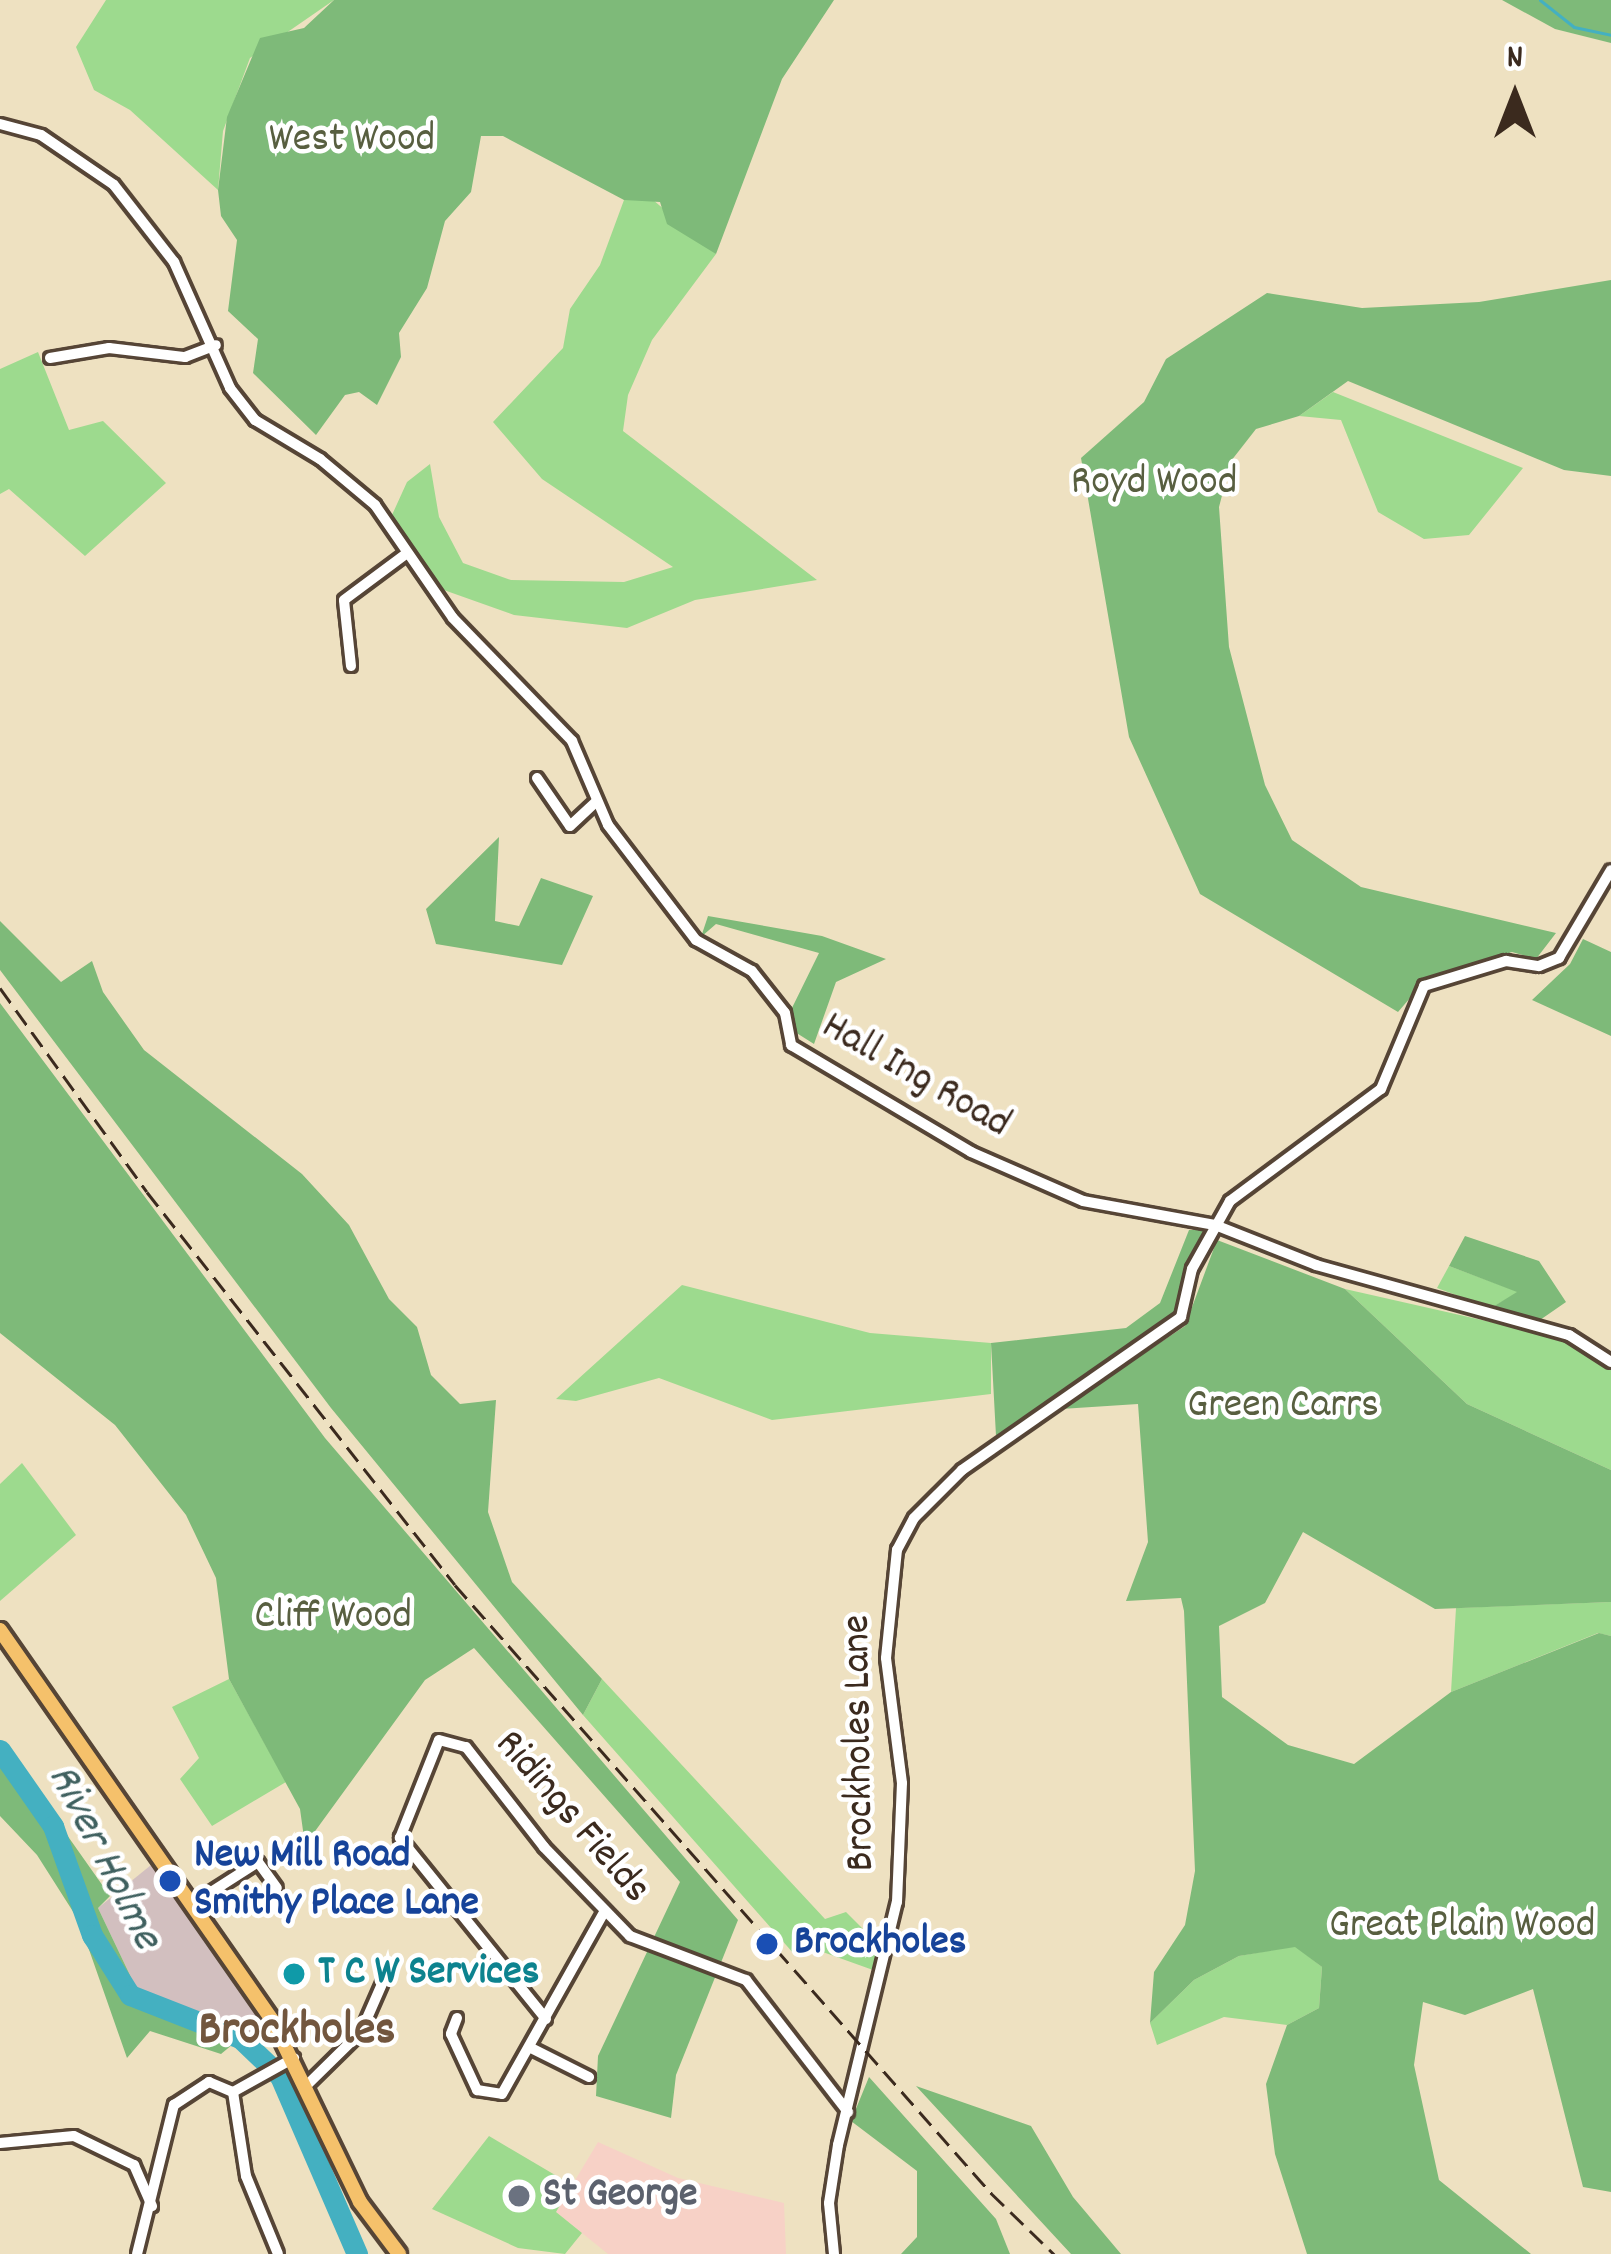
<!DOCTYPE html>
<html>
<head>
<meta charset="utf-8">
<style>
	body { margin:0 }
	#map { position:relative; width:1611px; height:2254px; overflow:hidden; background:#eee1c1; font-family:Dekko,sans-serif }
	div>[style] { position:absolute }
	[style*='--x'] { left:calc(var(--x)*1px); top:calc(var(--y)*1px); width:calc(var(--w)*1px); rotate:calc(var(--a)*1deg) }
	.built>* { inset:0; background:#f7d1c6 }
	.industrial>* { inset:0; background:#d2bfbf }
	.green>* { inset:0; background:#9dda8e }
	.forest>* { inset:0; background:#7eba79 }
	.stream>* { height:3px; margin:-1.5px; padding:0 1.5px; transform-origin:1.5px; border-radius:1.5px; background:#44b0c1 }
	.river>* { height:21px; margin:-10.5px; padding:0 10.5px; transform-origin:10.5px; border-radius:10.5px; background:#44b0c1 }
	.roads { filter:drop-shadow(3px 0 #564536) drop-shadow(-3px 0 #564536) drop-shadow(0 3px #564536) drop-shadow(0 -3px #564536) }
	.minor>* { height:10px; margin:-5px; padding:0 5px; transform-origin:5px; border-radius:5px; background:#fff }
	.major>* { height:14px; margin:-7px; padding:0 7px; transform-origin:7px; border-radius:7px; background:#f5c16b }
	.rail>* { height:3px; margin-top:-1.5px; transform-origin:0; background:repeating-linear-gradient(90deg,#3b2a1e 0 18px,transparent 0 27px) }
	.dots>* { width:33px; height:33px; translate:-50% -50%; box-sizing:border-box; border:6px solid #fff; border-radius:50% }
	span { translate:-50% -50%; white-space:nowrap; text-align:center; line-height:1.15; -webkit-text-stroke:9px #fff; paint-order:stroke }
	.park-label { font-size:42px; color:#585f40 }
	.street-label { font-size:42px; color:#3b2a1e }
	.transit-label { font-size:42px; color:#164399; font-weight:700 }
	.left { translate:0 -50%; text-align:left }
	.culture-label { font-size:42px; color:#0d838f; font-weight:700 }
	.worship-label { font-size:42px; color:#5b616d; font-weight:700 }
	.water-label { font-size:45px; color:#3f605f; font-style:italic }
	.quarter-label { font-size:48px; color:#72563e; font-weight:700 }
	.north { position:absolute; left:1455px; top:36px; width:120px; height:120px; -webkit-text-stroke:9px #fff; paint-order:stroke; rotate:0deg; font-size:33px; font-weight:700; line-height:48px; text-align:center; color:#3b2a1e }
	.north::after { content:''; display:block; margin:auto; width:42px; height:54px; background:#3b2a1e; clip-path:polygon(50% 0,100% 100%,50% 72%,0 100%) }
</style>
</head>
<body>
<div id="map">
	<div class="built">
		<div style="clip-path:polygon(598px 2142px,678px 2178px,784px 2203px,786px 2254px,608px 2254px,556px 2212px)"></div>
	</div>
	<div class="industrial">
		<div style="clip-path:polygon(156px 1861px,263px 2023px,238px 2040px,138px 1992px,98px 1908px)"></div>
	</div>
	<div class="green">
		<div style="clip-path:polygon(106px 0,334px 0,250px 58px,223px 131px,218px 190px,130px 110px,94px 90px,76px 47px)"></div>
		<div style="clip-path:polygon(652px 199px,716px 254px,652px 340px,628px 395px,623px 431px,817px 580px,695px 600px,627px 628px,514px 615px,441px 589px,392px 515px,407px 482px,430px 464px,439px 517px,463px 563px,511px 580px,624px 582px,673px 567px,542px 479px,493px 422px,563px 348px,570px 309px,600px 265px,624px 200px)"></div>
		<div style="clip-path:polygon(38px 352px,69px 430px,103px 421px,166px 483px,85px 556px,9px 489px,0 494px,0 369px)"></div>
		<div style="clip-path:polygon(1333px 392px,1523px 468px,1469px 535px,1424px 539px,1378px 512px,1341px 420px,1299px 416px)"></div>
		<div style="clip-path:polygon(1449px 1266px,1519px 1292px,1491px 1308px,1437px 1288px)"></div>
		<div style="clip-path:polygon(682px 1285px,870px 1333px,991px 1343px,991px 1394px,772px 1420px,659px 1378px,576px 1401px,556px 1399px)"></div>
		<div style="clip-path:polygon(1345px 1289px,1570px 1340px,1611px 1369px,1611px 1470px,1467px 1404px)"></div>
		<div style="clip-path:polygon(22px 1463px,76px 1535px,0 1601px,0 1484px)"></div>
		<div style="clip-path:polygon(1611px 1602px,1611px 1636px,1598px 1633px,1451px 1692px,1456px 1608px)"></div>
		<div style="clip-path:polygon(229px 1679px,286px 1782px,212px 1826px,180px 1779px,199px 1758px,172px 1707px)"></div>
		<div style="clip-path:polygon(602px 1679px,825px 1919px,846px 1912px,879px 1945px,873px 1970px,806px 1946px,794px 1954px,583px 1715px)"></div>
		<div style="clip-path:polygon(1295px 1946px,1322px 1967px,1319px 2008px,1287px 2025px,1224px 2017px,1157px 2045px,1150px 2023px,1194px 1980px,1239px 1956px)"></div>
		<div style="clip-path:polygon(489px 2136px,572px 2185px,556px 2212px,582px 2233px,565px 2254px,518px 2248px,432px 2209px)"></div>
	</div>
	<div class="forest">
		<div style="clip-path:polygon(334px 0,834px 0,782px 79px,716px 254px,667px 224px,660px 202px,624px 200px,503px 136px,481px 136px,471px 192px,445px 221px,427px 288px,399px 333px,401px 357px,377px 405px,359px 392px,345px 395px,316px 435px,253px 373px,258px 339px,228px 311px,237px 240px,221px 216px,218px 190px,227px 117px,260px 38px,304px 28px)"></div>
		<div style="clip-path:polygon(1502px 0,1611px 0,1611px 43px,1555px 29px)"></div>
		<div style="clip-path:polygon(1611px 280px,1611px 476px,1564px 470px,1348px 381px,1299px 416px,1256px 429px,1231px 461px,1219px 507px,1229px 647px,1265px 785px,1292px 840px,1361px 887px,1556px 933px,1536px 959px,1512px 952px,1428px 977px,1398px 1012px,1200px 894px,1129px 737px,1081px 458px,1144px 402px,1166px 359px,1267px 293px,1362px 308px,1479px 302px)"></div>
		<div style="clip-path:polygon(499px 837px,495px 921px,519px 926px,541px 878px,593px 896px,562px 965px,436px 944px,426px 909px)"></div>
		<div style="clip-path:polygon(708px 916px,822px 936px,886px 959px,836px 982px,814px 1044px,795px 1032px,789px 1014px,819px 953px,716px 924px,701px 937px)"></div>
		<div style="clip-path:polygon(0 921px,61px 982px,92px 961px,103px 992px,144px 1050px,302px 1174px,349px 1225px,389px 1299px,417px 1327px,431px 1375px,460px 1404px,496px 1400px,488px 1512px,512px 1582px,602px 1679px,583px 1715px,331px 1408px,0 970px)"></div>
		<div style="clip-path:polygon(1583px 939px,1611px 952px,1611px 1036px,1532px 1000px,1570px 964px)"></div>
		<div style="clip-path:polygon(0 1003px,325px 1438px,738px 1920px,676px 2075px,671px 2118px,596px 2096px,598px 2056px,680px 1882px,474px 1648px,425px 1680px,305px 1845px,300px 1809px,229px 1679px,216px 1578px,186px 1515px,115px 1425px,0 1333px)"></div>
		<div style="clip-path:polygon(1189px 1230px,1205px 1230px,1176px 1314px,996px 1436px,991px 1343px,1126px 1328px,1160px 1303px)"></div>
		<div style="clip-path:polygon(1465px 1236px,1539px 1261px,1566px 1302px,1540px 1320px,1491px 1308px,1517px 1292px,1449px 1266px)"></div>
		<div style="clip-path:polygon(1217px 1240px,1345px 1289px,1467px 1404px,1611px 1470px,1611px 1602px,1435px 1609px,1303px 1532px,1265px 1603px,1219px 1626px,1222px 1697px,1288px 1745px,1354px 1764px,1451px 1692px,1599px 1633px,1611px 1636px,1611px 2192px,1583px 2187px,1533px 1989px,1465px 2015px,1423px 2002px,1414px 2065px,1439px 2180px,1531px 2254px,1307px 2254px,1275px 2154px,1266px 2084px,1287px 2025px,1319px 2008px,1322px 1967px,1295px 1947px,1239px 1956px,1194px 1980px,1150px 2023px,1154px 1972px,1185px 1925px,1195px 1871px,1184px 1611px,1181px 1598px,1126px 1601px,1148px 1542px,1138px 1404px,1061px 1409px,1185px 1326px)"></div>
		<div style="clip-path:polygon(0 1740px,110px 1896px,98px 1908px,138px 1992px,238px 2040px,221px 2054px,150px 2031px,127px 2058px,79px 1921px,37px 1855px,0 1816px)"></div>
		<div style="clip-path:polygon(869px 2077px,996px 2219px,1010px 2254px,901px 2254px,917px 2237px,917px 2171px,851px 2121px)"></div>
		<div style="clip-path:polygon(916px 2086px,1031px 2126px,1073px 2197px,1121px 2254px,1071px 2254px)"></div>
	</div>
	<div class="stream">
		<div style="--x:1540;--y:0;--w:43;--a:38.5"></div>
		<div style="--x:1574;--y:27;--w:38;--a:12"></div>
	</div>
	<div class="river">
		<div style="--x:0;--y:1750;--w:93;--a:55.1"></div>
		<div style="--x:53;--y:1826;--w:116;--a:70.3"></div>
		<div style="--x:92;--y:1935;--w:71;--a:57.7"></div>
		<div style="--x:130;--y:1995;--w:118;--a:21.4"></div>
		<div style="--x:240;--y:2038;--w:55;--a:43.5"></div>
		<div style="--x:280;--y:2076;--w:194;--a:66.6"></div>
	</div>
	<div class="roads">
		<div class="minor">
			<div style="--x:0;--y:124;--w:42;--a:15"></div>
			<div style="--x:41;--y:135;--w:88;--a:34.4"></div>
			<div style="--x:114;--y:185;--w:98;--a:52.1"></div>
			<div style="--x:174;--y:262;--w:138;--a:66"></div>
			<div style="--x:230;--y:388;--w:41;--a:52"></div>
			<div style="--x:255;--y:420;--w:76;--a:31"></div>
			<div style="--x:320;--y:459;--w:72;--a:39.9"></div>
			<div style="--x:375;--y:505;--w:137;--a:55.4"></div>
			<div style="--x:453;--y:618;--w:171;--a:45.9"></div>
			<div style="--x:572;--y:741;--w:91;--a:66.8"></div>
			<div style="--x:608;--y:825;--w:145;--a:52.6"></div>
			<div style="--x:696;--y:940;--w:64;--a:29"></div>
			<div style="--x:752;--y:971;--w:53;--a:51.8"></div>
			<div style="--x:785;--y:1013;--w:33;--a:79"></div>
			<div style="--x:791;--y:1045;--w:209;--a:30.7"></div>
			<div style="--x:971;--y:1152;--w:122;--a:23.6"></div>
			<div style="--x:1083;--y:1201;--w:134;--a:10.3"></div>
			<div style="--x:1215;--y:1225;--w:109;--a:21.6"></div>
			<div style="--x:1316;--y:1265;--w:263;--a:15.5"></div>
			<div style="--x:1569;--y:1335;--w:50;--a:32.7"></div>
			<div style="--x:50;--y:358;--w:60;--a:-9.6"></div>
			<div style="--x:109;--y:348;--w:77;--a:6.8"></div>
			<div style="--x:185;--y:357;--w:33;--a:-21"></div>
			<div style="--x:351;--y:666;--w:66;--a:-96.1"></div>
			<div style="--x:344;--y:600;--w:77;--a:-36.6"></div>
			<div style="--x:537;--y:778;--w:58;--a:55.5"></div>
			<div style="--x:570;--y:826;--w:35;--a:-43"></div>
			<div style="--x:194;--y:1903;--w:76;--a:-32.6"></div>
			<div style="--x:258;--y:1862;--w:32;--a:54"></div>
			<div style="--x:457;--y:2018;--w:17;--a:111"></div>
			<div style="--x:451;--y:2034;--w:62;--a:65.1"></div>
			<div style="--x:477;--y:2090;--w:25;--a:9"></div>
			<div style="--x:502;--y:2094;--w:206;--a:-60.7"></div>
			<div style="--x:546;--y:2019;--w:233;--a:-128.9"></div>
			<div style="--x:400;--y:1838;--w:105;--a:-68.3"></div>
			<div style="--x:439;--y:1740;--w:28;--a:15"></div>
			<div style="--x:466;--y:1747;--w:127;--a:52"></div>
			<div style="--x:544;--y:1847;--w:124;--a:46"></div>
			<div style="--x:630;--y:1936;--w:124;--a:20.8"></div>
			<div style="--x:746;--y:1980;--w:167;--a:52.3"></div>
			<div style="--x:531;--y:2048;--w:65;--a:26.6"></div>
			<div style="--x:308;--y:2084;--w:74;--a:-44.5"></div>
			<div style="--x:361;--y:2032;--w:60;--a:-66.4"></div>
			<div style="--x:233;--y:2092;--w:85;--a:81.2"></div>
			<div style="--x:246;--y:2176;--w:84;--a:67.7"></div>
			<div style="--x:0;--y:2143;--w:74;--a:-5.4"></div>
			<div style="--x:74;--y:2136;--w:67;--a:25.8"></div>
			<div style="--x:134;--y:2165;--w:45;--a:66.3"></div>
			<div style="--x:137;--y:2254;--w:154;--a:-76.1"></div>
			<div style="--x:174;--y:2105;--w:42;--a:-33.3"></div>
			<div style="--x:209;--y:2082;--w:26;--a:23"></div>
			<div style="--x:233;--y:2092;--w:70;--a:-29.1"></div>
			<div style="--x:834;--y:2254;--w:51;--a:-95.6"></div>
			<div style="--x:829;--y:2203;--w:59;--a:-81.2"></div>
			<div style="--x:838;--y:2145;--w:250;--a:-76.4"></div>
			<div style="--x:897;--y:1902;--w:119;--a:-87.6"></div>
			<div style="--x:902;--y:1783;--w:126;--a:-97.3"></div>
			<div style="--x:886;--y:1658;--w:109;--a:-84.2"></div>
			<div style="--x:897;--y:1550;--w:36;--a:-62"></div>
			<div style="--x:914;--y:1518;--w:68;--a:-45"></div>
			<div style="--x:962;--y:1470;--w:267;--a:-34.9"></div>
			<div style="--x:1181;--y:1317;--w:49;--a:-77.1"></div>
			<div style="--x:1192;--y:1269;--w:78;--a:-60.8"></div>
			<div style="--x:1230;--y:1201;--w:188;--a:-36.6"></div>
			<div style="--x:1381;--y:1089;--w:112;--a:-67.3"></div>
			<div style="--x:1424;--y:986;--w:86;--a:-17"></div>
			<div style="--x:1506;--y:961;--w:33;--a:9"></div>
			<div style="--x:1539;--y:966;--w:22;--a:-22"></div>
			<div style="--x:1559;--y:958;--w:102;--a:-59.4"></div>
		</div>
		<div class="major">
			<div style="--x:0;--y:1630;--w:478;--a:55.1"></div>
			<div style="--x:273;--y:2022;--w:200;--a:64.2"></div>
			<div style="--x:360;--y:2202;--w:65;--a:53.1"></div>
		</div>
	</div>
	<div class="rail">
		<div style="--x:0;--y:988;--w:251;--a:54.2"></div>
		<div style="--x:147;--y:1192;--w:499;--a:51.9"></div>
		<div style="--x:455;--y:1585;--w:811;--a:48.6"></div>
		<div style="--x:991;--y:2193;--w:88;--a:44.1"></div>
	</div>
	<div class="dots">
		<div style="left:170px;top:1881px;background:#1a4fb4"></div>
		<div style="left:767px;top:1944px;background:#1a4fb4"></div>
		<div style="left:294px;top:1974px;background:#0f9aa8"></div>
		<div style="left:519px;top:2196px;background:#6b7280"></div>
	</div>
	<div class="park-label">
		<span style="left:352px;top:141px">West Wood</span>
		<span style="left:1154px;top:484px">Royd Wood</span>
		<span style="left:1283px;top:1407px">Green Carrs</span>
		<span style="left:333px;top:1618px">Cliff Wood</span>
		<span style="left:1462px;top:1927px">Great Plain Wood</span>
	</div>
	<div class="street-label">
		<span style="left:915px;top:1077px;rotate:30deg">Hall Ing Road</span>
		<span style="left:861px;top:1743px;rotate:-91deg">Brockholes Lane</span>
		<span style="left:571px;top:1818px;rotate:49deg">Ridings Fields</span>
	</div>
	<div class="transit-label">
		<span class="left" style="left:194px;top:1881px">New Mill Road<br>Smithy Place Lane</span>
		<span class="left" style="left:794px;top:1944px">Brockholes</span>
	</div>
	<div class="culture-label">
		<span class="left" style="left:318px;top:1974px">T C W Services</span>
	</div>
	<div class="worship-label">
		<span class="left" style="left:543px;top:2196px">St George</span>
	</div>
	<div class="water-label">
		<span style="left:102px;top:1858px;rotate:63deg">River Holme</span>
	</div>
	<div class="quarter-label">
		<span style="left:297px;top:2033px">Brockholes</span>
	</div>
	<div class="north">N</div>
</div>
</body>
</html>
